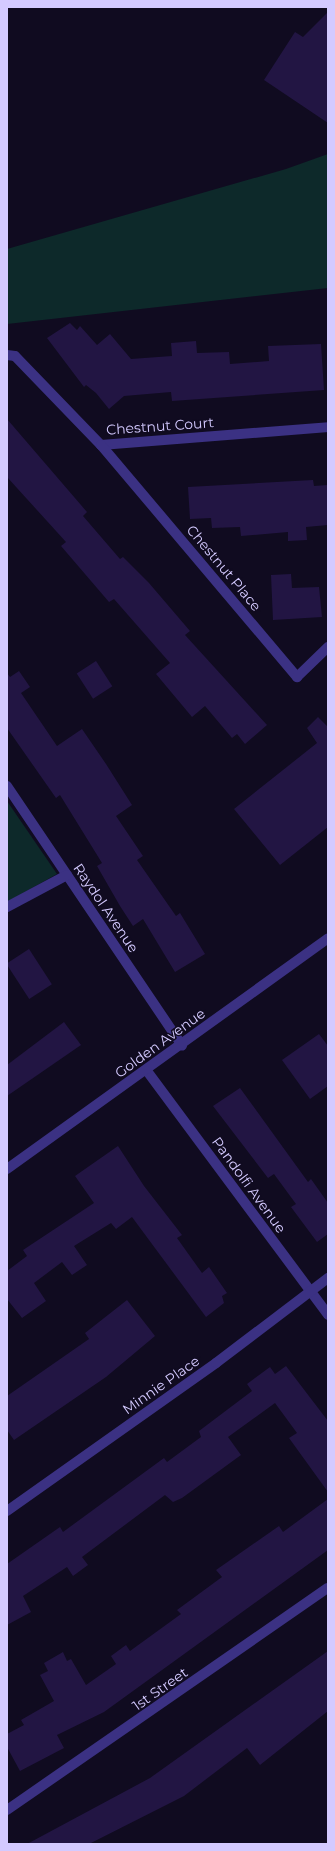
<!DOCTYPE html>
<html>
<head>
<meta charset="utf-8">
<style>
	body { margin:0 }
	#map { position:relative; width:335px; height:1851px; overflow:hidden; background:#100b20; font-family:Montserrat,sans-serif }
	div>[style] { position:absolute }
	[style*='--x'] { left:calc(var(--x)*1px); top:calc(var(--y)*1px); width:calc(var(--w)*1px); rotate:calc(var(--a)*1deg) }
	.green>* { inset:0; background:#0d292a }
	.building>* { inset:0; background:#221543; transform-origin:0 0 }
	.minor>* { height:10px; margin:-5px; padding:0 5px; transform-origin:5px; border-radius:5px; background:#3b3183 }
	span { translate:-50% -50%; white-space:nowrap; text-align:center; line-height:1.15; -webkit-text-stroke:3px #100b20; paint-order:stroke }
	.street-label { font-size:14px; color:#d4caff }
	.frame { position:absolute; inset:0; border:8px solid #d4caff; pointer-events:none }
</style>
</head>
<body>
<div id="map">
	<div class="green">
		<div style="clip-path:polygon(328px 154px,328px 288px,7px 324px,7px 249px,286px 169px)"></div>
		<div style="clip-path:polygon(7px 801px,57px 874px,7px 902px)"></div>
	</div>
	<div class="building">
		<div style="clip-path:polygon(328px 12px,328px 123px,264px 80px,295px 32px,303px 37px)"></div>
		<div style="clip-path:polygon(70px 323px,77px 330px,80px 326px,97px 345px,110px 334px,131px 359px,172px 356px,171px 343px,196px 341px,197px 353px,229px 352px,230px 364px,269px 361px,268px 346px,321px 344px,324px 390px,172px 401px,171px 392px,124px 396px,109px 409px,96px 393px,86px 385px,84px 387px,47px 338px)"></div>
		<div style="clip-path:polygon(7px 419px,87px 512px,83px 516px,120px 559px,123px 557px,149px 583px,190px 631px,185px 635px,267px 725px,245px 744px,237px 734px,232px 738px,205px 706px,192px 717px,156px 674px,170px 663px,114px 599px,109px 602px,61px 546px,66px 542px,7px 477px)"></div>
		<div style="clip-path:polygon(313px 480px,314px 486px,328px 485px,328px 525px,306px 527px,307px 540px,288px 541px,288px 532px,241px 536px,240px 527px,212px 528px,211px 518px,190px 519px,188px 487px)"></div>
		<div style="clip-path:polygon(291px 574px,292px 588px,319px 587px,322px 617px,273px 620px,271px 575px)"></div>
		<div style="left:96px;top:661px;width:30px;height:23px;rotate:57deg"></div>
		<div style="clip-path:polygon(19px 671px,30px 687px,21px 693px,57px 746px,82px 729px,106px 764px,132px 805px,116px 816px,143px 856px,137px 860px,176px 916px,180px 913px,205px 954px,175px 972px,143px 919px,133px 926px,120px 906px,97px 866px,102px 863px,60px 795px,56px 798px,7px 728px,7px 673px,10px 677px)"></div>
		<div style="clip-path:polygon(318px 717px,328px 727px,328px 827px,280px 865px,234px 809px,317px 743px,307px 728px)"></div>
		<div style="left:29px;top:949px;width:42px;height:27px;rotate:57deg"></div>
		<div style="clip-path:polygon(64px 1022px,81px 1045px,7px 1096px,7px 1065px)"></div>
		<div style="clip-path:polygon(319px 1034px,328px 1046px,328px 1086px,310px 1099px,282px 1060px)"></div>
		<div style="clip-path:polygon(240px 1088px,308px 1182px,311px 1179px,328px 1203px,328px 1234px,317px 1242px,291px 1207px,296px 1204px,274px 1174px,268px 1178px,213px 1106px)"></div>
		<div style="clip-path:polygon(118px 1146px,144px 1186px,182px 1235px,177px 1238px,202px 1273px,209px 1267px,227px 1293px,222px 1296px,224px 1303px,206px 1317px,132px 1217px,116px 1229px,111px 1223px,74px 1246px,87px 1265px,72px 1275px,62px 1262px,34px 1283px,46px 1301px,22px 1318px,7px 1299px,7px 1271px,27px 1256px,23px 1250px,94px 1203px,75px 1176px)"></div>
		<div style="clip-path:polygon(127px 1300px,155px 1336px,106px 1377px,14px 1440px,7px 1430px,7px 1396px,89px 1339px,85px 1333px)"></div>
		<div style="clip-path:polygon(286px 1366px,328px 1421px,328px 1492px,289px 1438px,297px 1433px,275px 1403px,228px 1437px,241px 1455px,182px 1498px,173px 1502px,165px 1495px,82px 1557px,88px 1565px,73px 1576px,67px 1567px,23px 1596px,31px 1612px,7px 1625px,7px 1564px,60px 1527px,63px 1532px,164px 1458px,167px 1462px,201px 1437px,199px 1431px,252px 1391px,247px 1384px,270px 1367px,275px 1374px)"></div>
		<div style="clip-path:polygon(328px 1499px,328px 1550px,104px 1712px,57px 1735px,64px 1748px,20px 1771px,7px 1747px,7px 1734px,24px 1725px,21px 1720px,54px 1701px,40px 1675px,48px 1671px,44px 1663px,63px 1652px,67px 1661px,71px 1659px,86px 1685px,116px 1664px,111px 1656px,126px 1645px,130px 1651px,181px 1614px,177px 1610px,222px 1577px,216px 1570px,279px 1526px,283px 1532px)"></div>
		<div style="clip-path:polygon(328px 1651px,328px 1711px,260px 1765px,247px 1748px,184px 1796px,89px 1844px,27px 1844px,150px 1778px)"></div>
	</div>
	<div class="minor">
		<div style="--x:7;--y:355;--w:8;--a:7"></div>
		<div style="--x:15;--y:356;--w:124;--a:46"></div>
		<div style="--x:101;--y:445;--w:228;--a:-4.5"></div>
		<div style="--x:101;--y:445;--w:304;--a:49.8"></div>
		<div style="--x:297;--y:677;--w:43;--a:-44.1"></div>
		<div style="--x:7;--y:786;--w:313;--a:56"></div>
		<div style="--x:7;--y:907;--w:68;--a:-28.1"></div>
		<div style="--x:147;--y:1071;--w:304;--a:53.4"></div>
		<div style="--x:7;--y:1169;--w:395;--a:-35.7"></div>
		<div style="--x:7;--y:1511;--w:256;--a:-35.3"></div>
		<div style="--x:216;--y:1363;--w:141;--a:-37.2"></div>
		<div style="--x:7;--y:1810;--w:390;--a:-34.7"></div>
	</div>
	<div class="street-label">
		<span style="left:160px;top:426px;rotate:-4deg">Chestnut Court</span>
		<span style="left:224px;top:568px;rotate:50deg">Chestnut Place</span>
		<span style="left:106px;top:908px;rotate:56deg">Raydol Avenue</span>
		<span style="left:160px;top:1043px;rotate:-36deg">Golden Avenue</span>
		<span style="left:249px;top:1185px;rotate:54deg">Pandolfi Avenue</span>
		<span style="left:161px;top:1385px;rotate:-35deg">Minnie Place</span>
		<span style="left:160px;top:1689px;rotate:-35deg">1st Street</span>
	</div>
	<div class="frame"></div>
</div>
</body>
</html>
